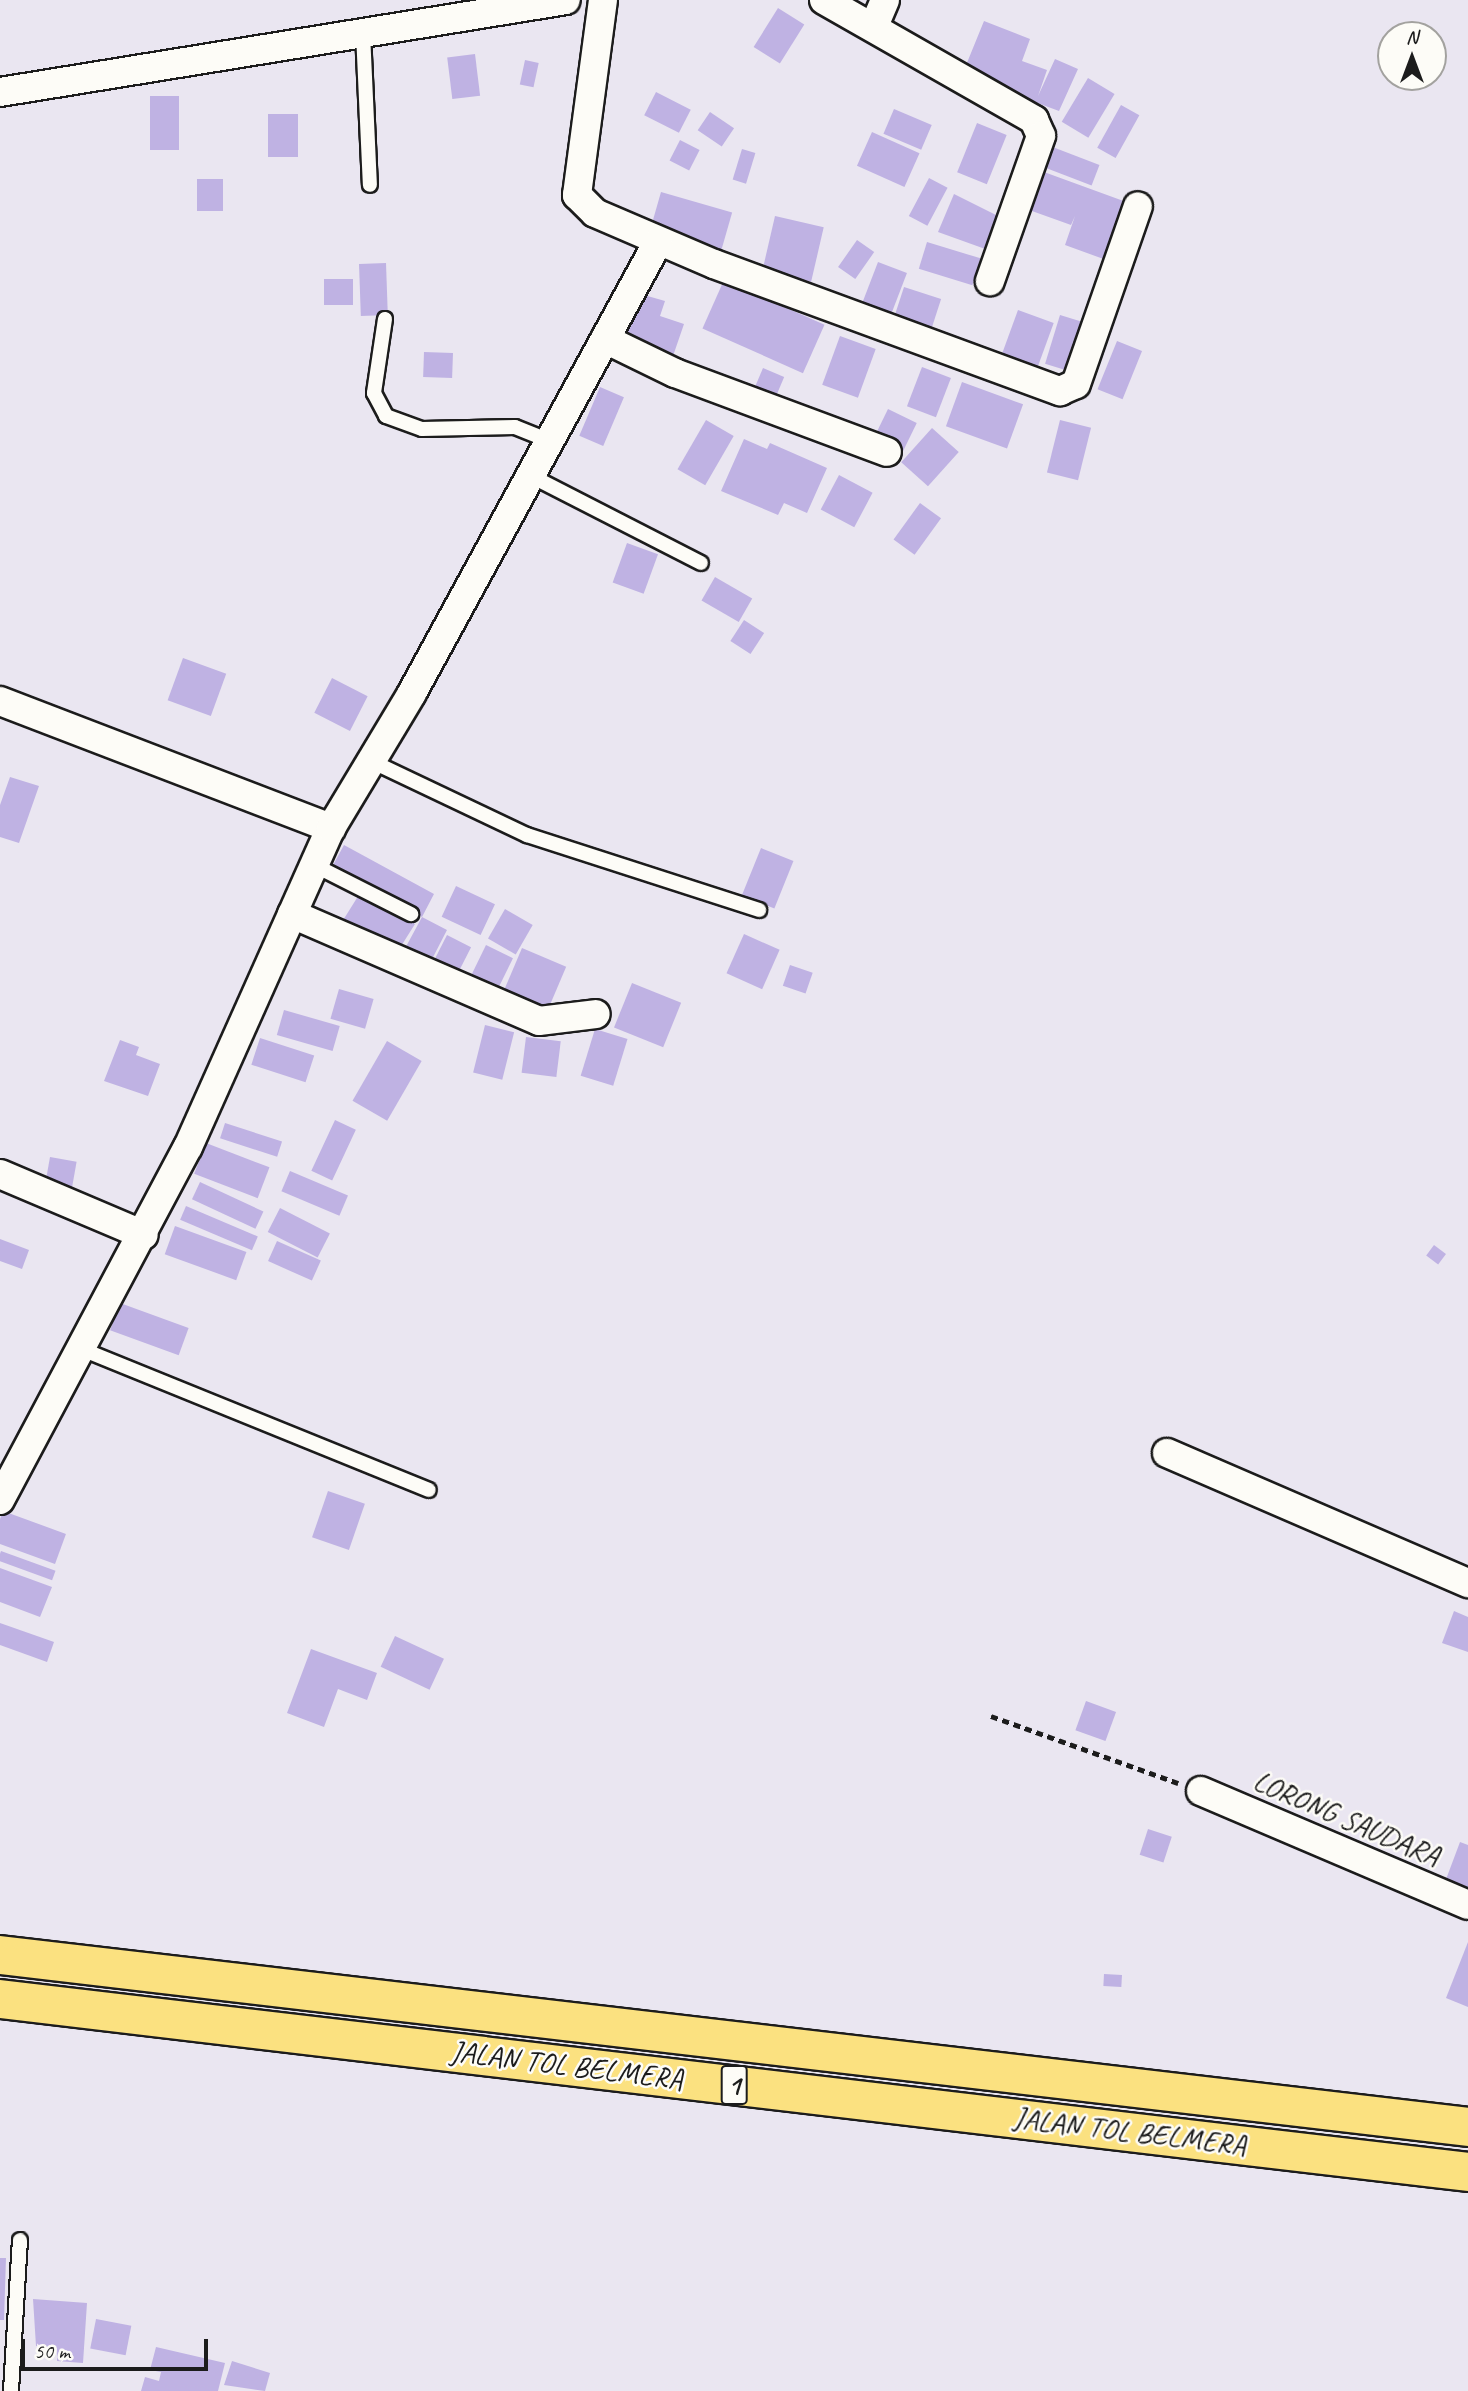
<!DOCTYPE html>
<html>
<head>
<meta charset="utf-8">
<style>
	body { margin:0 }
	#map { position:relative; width:1468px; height:2391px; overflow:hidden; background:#eae6f1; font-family:Caveat,sans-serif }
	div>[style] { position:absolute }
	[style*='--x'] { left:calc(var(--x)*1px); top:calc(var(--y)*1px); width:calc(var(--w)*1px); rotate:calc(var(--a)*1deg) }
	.building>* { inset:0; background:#bfb2e3; transform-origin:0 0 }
	.path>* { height:4.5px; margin-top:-2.25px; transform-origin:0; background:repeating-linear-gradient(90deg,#1c1c1c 0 7px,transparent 0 12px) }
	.roads { filter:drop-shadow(2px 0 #1c1c1c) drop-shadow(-2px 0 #1c1c1c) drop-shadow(0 2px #1c1c1c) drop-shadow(0 -2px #1c1c1c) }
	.service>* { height:14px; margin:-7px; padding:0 7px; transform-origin:7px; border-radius:7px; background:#fdfcf7 }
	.minor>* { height:28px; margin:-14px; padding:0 14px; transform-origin:14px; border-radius:14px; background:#fdfcf7 }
	.motorway>* { height:38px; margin:-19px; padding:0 19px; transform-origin:19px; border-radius:19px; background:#fbe180 }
	span { translate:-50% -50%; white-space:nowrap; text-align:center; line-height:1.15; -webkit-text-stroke:5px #fdfcf7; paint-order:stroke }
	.shield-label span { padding:2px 5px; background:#fdfcf7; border:2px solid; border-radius:5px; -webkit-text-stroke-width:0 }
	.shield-label { font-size:28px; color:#1c1c1c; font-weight:700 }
	.street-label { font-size:30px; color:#1c1c1c }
	.north { position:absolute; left:1377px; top:21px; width:70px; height:70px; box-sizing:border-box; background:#fdfcf7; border:2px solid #a3a29f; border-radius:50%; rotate:0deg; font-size:19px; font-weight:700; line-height:28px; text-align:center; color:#1c1c1c }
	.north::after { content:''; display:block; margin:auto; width:24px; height:32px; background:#1c1c1c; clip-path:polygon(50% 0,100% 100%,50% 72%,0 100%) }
	.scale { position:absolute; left:21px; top:2339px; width:187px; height:32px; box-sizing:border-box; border:4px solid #1c1c1c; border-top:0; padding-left:9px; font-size:21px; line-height:24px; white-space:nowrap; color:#1c1c1c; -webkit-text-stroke:5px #fdfcf7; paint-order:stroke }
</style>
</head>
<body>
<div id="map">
	<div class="building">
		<div style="left:778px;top:8px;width:31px;height:46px;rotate:32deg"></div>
		<div style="clip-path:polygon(984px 21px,1030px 39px,1022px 61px,1047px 70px,1038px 96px,1055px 59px,1078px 69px,1059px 111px,962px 75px)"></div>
		<div style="left:475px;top:54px;width:42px;height:28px;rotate:83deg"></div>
		<div style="left:525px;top:60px;width:14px;height:25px;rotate:12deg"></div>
		<div style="left:1088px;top:78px;width:31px;height:51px;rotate:31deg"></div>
		<div style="left:656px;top:92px;width:39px;height:26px;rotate:27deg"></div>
		<div style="left:150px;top:96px;width:29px;height:54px"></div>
		<div style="left:1121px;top:105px;width:21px;height:49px;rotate:29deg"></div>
		<div style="left:894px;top:109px;width:41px;height:27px;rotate:23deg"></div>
		<div style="left:710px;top:112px;width:29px;height:22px;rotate:34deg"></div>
		<div style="left:268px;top:114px;width:30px;height:43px"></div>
		<div style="left:977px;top:123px;width:32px;height:53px;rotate:22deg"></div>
		<div style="left:872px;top:132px;width:52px;height:37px;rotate:24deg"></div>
		<div style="left:680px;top:140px;width:22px;height:23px;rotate:27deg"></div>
		<div style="left:1050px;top:146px;width:53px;height:22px;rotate:21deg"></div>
		<div style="left:742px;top:149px;width:14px;height:32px;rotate:17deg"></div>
		<div style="clip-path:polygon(1033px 168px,1129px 203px,1109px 261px,1065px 245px,1075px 216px,1071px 225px,1018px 206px)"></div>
		<div style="left:929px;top:178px;width:21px;height:43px;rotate:28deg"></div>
		<div style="left:197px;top:179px;width:26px;height:32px"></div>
		<div style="left:661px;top:192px;width:74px;height:39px;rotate:16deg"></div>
		<div style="clip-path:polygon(954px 194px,1000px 217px,988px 250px,938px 232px)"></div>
		<div style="left:775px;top:216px;width:50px;height:56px;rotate:13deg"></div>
		<div style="left:857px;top:240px;width:21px;height:33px;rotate:35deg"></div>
		<div style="left:927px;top:242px;width:56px;height:28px;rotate:17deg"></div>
		<div style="left:878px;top:262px;width:31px;height:56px;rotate:21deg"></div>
		<div style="left:386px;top:263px;width:52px;height:27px;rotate:88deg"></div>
		<div style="left:324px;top:279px;width:29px;height:26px"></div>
		<div style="left:724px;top:280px;width:110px;height:53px;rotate:24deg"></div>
		<div style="left:904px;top:287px;width:39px;height:34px;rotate:18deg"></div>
		<div style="clip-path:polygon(637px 293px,665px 301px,660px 316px,684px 324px,673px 356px,622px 339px)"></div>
		<div style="left:1018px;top:310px;width:38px;height:53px;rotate:20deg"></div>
		<div style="left:1060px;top:315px;width:28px;height:51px;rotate:17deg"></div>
		<div style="left:840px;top:336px;width:38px;height:52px;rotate:20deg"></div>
		<div style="left:1117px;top:341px;width:27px;height:52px;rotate:22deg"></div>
		<div style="left:424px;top:352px;width:29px;height:25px;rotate:2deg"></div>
		<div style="left:922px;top:367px;width:31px;height:42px;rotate:21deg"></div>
		<div style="left:763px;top:368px;width:23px;height:29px;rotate:23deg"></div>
		<div style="left:962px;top:382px;width:65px;height:47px;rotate:20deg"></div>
		<div style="left:600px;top:387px;width:26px;height:53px;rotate:23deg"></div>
		<div style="left:888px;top:409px;width:32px;height:37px;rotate:26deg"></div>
		<div style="left:706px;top:420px;width:32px;height:57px;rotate:30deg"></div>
		<div style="left:1060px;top:420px;width:32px;height:54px;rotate:14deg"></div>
		<div style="left:932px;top:428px;width:36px;height:46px;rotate:42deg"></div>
		<div style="clip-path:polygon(744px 439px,767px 449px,770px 443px,827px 468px,807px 513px,784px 503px,778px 515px,721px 491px)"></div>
		<div style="left:839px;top:475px;width:38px;height:39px;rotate:28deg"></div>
		<div style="left:920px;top:503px;width:26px;height:45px;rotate:36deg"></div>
		<div style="left:627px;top:543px;width:33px;height:42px;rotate:20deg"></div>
		<div style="left:715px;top:577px;width:43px;height:27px;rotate:30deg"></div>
		<div style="left:744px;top:620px;width:24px;height:25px;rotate:33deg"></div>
		<div style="left:183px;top:658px;width:46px;height:45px;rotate:20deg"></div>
		<div style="left:332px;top:678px;width:40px;height:39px;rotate:27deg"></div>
		<div style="clip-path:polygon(10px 777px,39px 786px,19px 843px,0 837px,0 805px)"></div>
		<div style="clip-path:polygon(344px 845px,434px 894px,422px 917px,447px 930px,428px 967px,402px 954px,422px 917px,332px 867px)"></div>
		<div style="left:761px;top:848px;width:35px;height:51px;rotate:22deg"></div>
		<div style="left:456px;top:886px;width:43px;height:34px;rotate:25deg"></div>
		<div style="clip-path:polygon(362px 890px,415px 924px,398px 951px,340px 925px)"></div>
		<div style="left:505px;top:909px;width:32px;height:34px;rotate:30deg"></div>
		<div style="left:744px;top:934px;width:39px;height:43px;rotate:24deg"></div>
		<div style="left:447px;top:935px;width:27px;height:33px;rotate:27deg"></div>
		<div style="left:486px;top:945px;width:30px;height:40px;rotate:26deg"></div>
		<div style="left:522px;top:948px;width:48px;height:50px;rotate:23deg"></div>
		<div style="left:790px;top:965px;width:24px;height:22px;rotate:19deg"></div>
		<div style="left:632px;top:983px;width:53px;height:48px;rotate:22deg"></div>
		<div style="left:339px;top:989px;width:36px;height:31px;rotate:16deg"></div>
		<div style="left:284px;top:1010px;width:58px;height:26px;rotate:16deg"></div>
		<div style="left:485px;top:1025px;width:30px;height:49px;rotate:14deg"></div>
		<div style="left:595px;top:1029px;width:34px;height:49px;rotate:17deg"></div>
		<div style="left:526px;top:1037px;width:35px;height:36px;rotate:7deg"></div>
		<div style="left:260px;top:1038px;width:57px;height:28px;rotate:18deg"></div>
		<div style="clip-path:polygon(120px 1040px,139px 1047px,136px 1055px,160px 1064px,148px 1096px,104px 1081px)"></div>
		<div style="left:387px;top:1041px;width:40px;height:69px;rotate:30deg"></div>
		<div style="left:335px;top:1120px;width:23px;height:56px;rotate:25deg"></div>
		<div style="left:225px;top:1123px;width:60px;height:16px;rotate:18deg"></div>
		<div style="left:206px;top:1143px;width:68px;height:33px;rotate:21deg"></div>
		<div style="left:50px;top:1157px;width:27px;height:31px;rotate:10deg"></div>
		<div style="left:290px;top:1171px;width:63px;height:22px;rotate:23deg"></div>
		<div style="left:200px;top:1182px;width:70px;height:19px;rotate:25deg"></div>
		<div style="left:186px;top:1206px;width:78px;height:15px;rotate:23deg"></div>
		<div style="left:280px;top:1208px;width:56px;height:27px;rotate:27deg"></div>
		<div style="left:175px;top:1226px;width:76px;height:30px;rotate:20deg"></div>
		<div style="clip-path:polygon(0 1239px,29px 1250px,22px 1269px,0 1261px)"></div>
		<div style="left:277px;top:1241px;width:48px;height:22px;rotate:24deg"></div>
		<div style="left:1434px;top:1245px;width:15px;height:13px;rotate:37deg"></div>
		<div style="left:120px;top:1303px;width:73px;height:29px;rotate:20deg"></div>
		<div style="left:328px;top:1491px;width:39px;height:49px;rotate:19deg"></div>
		<div style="left:3px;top:1511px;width:67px;height:32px;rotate:20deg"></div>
		<div style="left:1px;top:1551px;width:58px;height:10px;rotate:20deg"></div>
		<div style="clip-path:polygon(0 1568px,52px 1587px,40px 1617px,0 1602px)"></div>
		<div style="clip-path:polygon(1454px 1611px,1468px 1617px,1468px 1652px,1442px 1643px)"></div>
		<div style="clip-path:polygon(0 1623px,54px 1642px,47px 1662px,0 1645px)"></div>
		<div style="left:395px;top:1636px;width:54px;height:34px;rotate:25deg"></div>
		<div style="clip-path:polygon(311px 1649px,377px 1673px,367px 1700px,338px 1689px,324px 1727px,287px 1713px)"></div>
		<div style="left:1086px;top:1701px;width:32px;height:31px;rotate:20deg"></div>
		<div style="left:1148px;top:1829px;width:25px;height:27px;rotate:18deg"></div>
		<div style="clip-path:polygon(1460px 1842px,1468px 1845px,1468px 1900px,1442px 1890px)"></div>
		<div style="clip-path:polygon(1468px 1942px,1468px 2007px,1446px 1998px)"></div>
		<div style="left:1104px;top:1974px;width:18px;height:12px;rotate:3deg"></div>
		<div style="clip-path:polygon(0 2258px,6px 2258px,4px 2320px,0 2320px)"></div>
		<div style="clip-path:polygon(33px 2299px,87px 2303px,83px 2363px,57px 2361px,57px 2348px,36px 2346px)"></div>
		<div style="left:96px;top:2319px;width:36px;height:30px;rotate:11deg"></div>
		<div style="clip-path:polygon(156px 2347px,225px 2363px,218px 2391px,141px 2391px,145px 2377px,159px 2381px,161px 2372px,150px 2370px)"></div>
		<div style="clip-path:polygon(232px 2361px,270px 2373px,265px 2391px,224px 2385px)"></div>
	</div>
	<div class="path">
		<div style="--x:991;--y:1716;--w:199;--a:19.7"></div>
	</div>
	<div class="roads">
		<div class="service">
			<div style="--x:363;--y:33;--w:152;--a:87.4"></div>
			<div style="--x:385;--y:319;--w:75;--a:98.5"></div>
			<div style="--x:374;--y:393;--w:26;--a:62"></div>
			<div style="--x:386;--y:416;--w:38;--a:20"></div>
			<div style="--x:422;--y:429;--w:93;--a:-1.2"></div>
			<div style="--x:515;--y:427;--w:35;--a:22"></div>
			<div style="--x:529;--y:475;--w:193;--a:27.1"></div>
			<div style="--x:371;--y:761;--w:173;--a:25.4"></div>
			<div style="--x:527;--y:835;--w:244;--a:17.9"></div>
			<div style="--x:314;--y:865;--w:109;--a:26.8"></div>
			<div style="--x:84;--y:1350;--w:372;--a:22.1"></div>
			<div style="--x:11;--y:2391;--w:151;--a:-86.6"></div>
		</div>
		<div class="minor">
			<div style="--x:603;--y:0;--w:197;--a:97.6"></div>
			<div style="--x:577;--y:195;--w:25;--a:45"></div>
			<div style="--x:595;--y:213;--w:129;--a:23.2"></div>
			<div style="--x:714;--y:264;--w:369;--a:20.2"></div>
			<div style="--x:1060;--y:391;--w:17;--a:-24"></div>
			<div style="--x:1076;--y:384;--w:188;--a:-70.8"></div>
			<div style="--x:824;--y:0;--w:242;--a:29.7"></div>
			<div style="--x:1034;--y:120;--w:17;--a:66"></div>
			<div style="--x:1041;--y:136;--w:154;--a:109.4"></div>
			<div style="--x:874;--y:26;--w:28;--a:-67"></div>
			<div style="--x:0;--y:92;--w:573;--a:-9.23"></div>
			<div style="--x:605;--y:339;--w:78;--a:25.9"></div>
			<div style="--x:675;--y:373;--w:226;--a:20.4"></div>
			<div style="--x:0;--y:701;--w:355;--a:21"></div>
			<div style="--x:292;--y:914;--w:269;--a:23.4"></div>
			<div style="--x:539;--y:1021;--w:57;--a:-7"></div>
			<div style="--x:0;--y:1174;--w:156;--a:23"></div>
			<div style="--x:1167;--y:1453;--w:328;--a:23.4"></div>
			<div style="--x:0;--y:1500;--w:400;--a:-62"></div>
			<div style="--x:188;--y:1147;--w:350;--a:-65.9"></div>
			<div style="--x:331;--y:828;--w:157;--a:-59"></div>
			<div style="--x:412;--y:693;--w:514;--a:-61.39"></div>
			<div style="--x:1201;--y:1791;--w:290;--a:23.1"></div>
		</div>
		<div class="motorway">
			<div style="--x:0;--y:1955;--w:1478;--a:6.68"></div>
			<div style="--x:0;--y:1999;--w:1478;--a:6.72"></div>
		</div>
	</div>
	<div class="shield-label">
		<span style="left:734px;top:2085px">1</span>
	</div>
	<div class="street-label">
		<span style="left:1347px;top:1818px;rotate:23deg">LORONG SAUDARA</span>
		<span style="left:567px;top:2065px;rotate:7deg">JALAN TOL BELMERA</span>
		<span style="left:1130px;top:2131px;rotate:7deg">JALAN TOL BELMERA</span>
	</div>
	<div class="north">N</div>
	<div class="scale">50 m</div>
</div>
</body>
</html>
